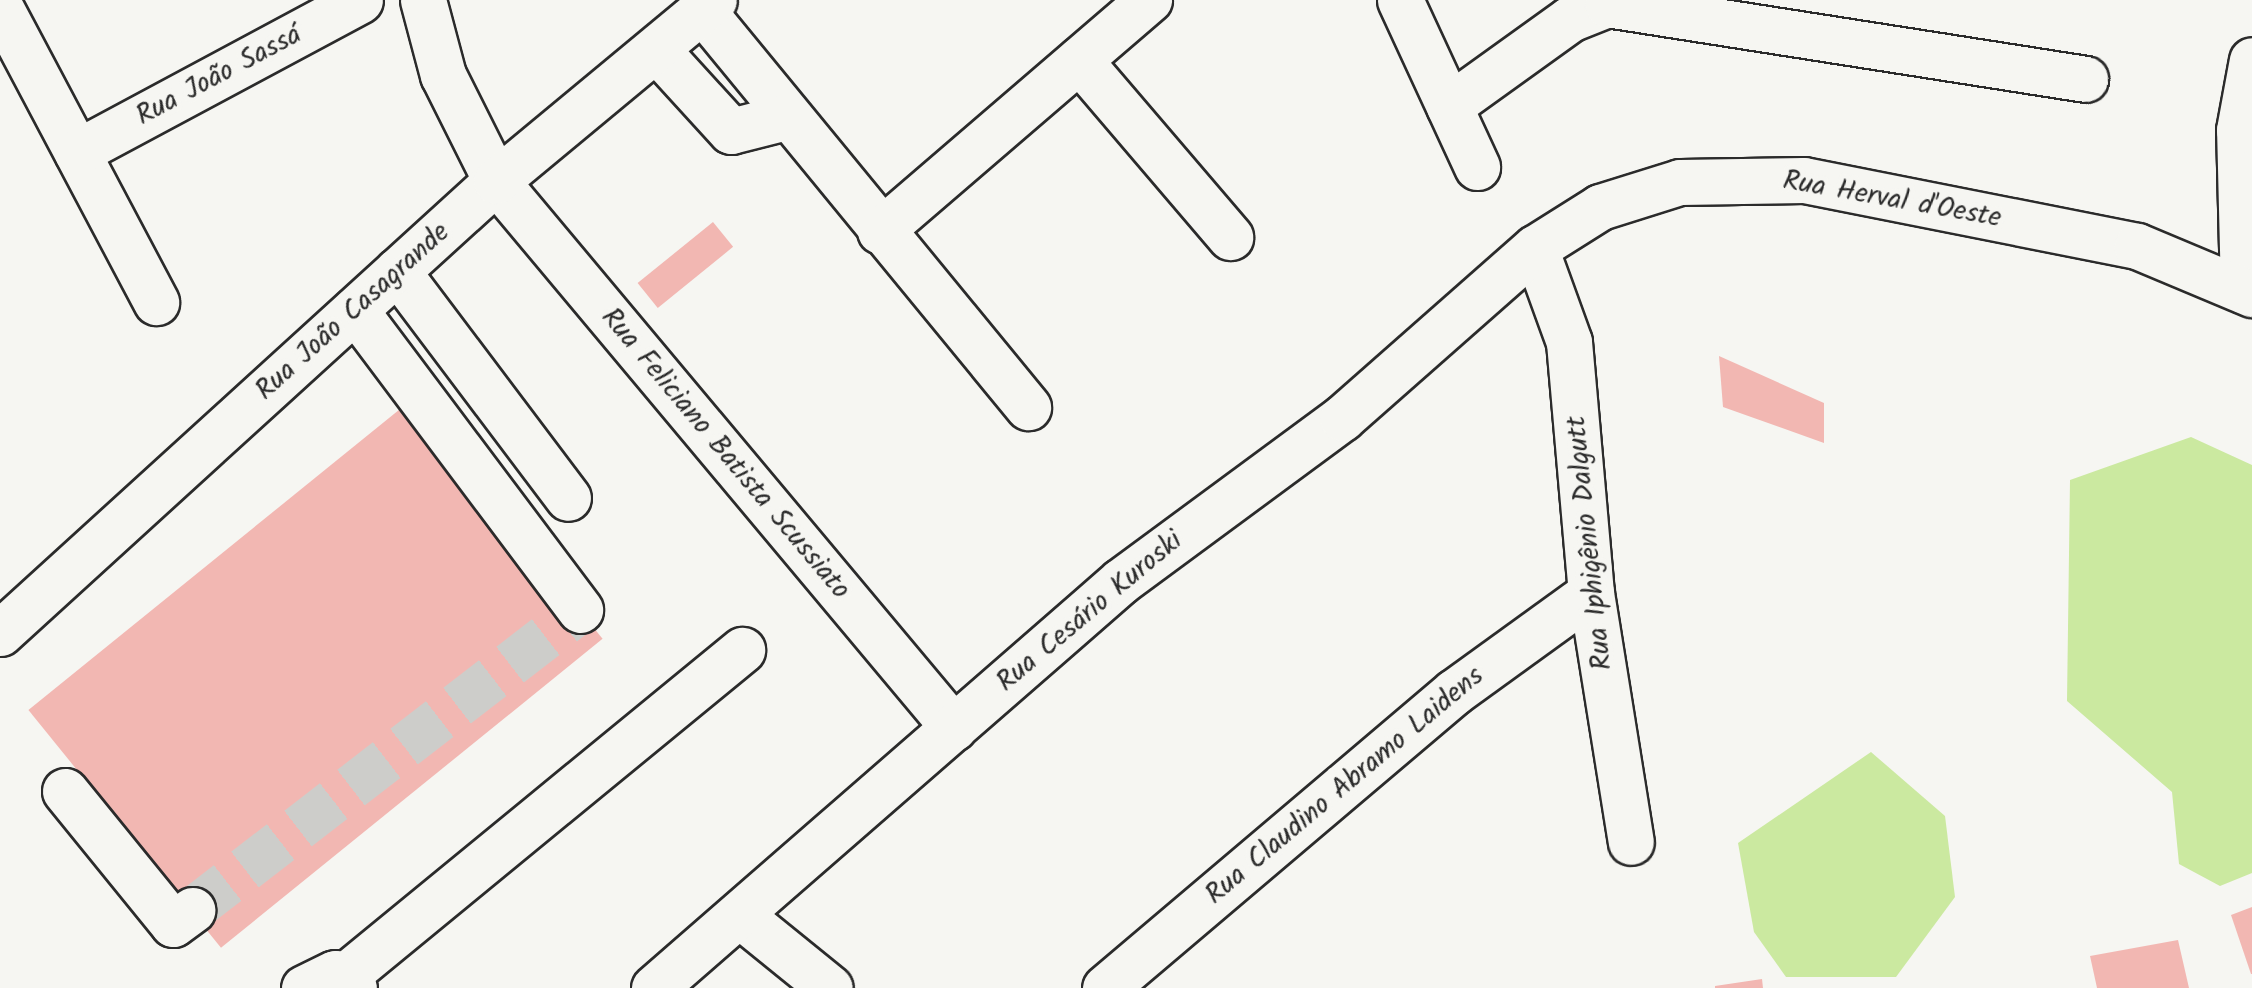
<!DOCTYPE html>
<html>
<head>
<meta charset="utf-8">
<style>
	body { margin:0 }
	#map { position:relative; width:2252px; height:988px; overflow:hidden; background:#f6f6f2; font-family:Kalam,sans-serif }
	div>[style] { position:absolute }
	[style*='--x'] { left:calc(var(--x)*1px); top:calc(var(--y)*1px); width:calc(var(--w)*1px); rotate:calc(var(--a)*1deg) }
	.green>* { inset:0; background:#cbe9a0 }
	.building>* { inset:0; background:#f2b7b2; transform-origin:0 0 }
	.minor-tunnel>* { height:45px; margin-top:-22.5px; transform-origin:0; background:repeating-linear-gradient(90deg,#cdcdca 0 45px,transparent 0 67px) }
	.roads { filter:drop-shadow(2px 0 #2b2b2b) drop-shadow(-2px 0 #2b2b2b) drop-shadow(0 2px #2b2b2b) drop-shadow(0 -2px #2b2b2b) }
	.minor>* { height:45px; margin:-22.5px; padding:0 22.5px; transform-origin:22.5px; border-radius:22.5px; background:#f6f6f2 }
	span { translate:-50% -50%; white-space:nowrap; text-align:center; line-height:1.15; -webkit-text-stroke:10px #f6f6f2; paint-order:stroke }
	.street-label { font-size:28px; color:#2b2b2b }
</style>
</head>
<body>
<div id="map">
	<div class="green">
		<div style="clip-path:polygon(2191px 437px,2252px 465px,2252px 873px,2220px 886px,2179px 864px,2172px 792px,2067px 701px,2070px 480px)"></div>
		<div style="clip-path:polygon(1871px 752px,1945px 816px,1955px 897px,1896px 977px,1786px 977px,1754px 932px,1738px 843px)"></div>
	</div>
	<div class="building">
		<div style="left:713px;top:222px;width:32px;height:97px;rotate:51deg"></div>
		<div style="clip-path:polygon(1719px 356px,1824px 403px,1824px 443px,1723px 407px)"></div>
		<div style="left:410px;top:401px;width:306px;height:491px;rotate:51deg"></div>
		<div style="clip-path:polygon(2252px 907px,2252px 974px,2251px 974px,2231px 915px)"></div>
		<div style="clip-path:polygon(2178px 940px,2189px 988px,2097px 988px,2090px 956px)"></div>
		<div style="clip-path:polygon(1762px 979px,1763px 988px,1715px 988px,1715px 986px)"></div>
	</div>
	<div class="minor-tunnel">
		<div style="--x:192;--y:910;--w:490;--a:-37.7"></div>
	</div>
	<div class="roads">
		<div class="minor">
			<div style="--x:423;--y:0;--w:78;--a:75.1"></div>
			<div style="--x:443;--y:75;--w:119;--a:63.4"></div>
			<div style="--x:496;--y:181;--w:713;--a:50.06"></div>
			<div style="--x:1400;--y:0;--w:184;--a:65.2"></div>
			<div style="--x:0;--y:7;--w:334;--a:62.1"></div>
			<div style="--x:702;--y:10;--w:514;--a:50.61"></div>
			<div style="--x:656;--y:49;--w:111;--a:47.6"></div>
			<div style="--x:731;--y:131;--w:57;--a:-14.3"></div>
			<div style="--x:1079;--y:60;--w:233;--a:49.5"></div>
			<div style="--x:1449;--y:106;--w:149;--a:-35.7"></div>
			<div style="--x:1570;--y:19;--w:40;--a:-22"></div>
			<div style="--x:1607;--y:4;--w:484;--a:8.9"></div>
			<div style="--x:77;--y:152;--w:321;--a:-28.2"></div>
			<div style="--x:880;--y:231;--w:355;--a:-40.7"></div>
			<div style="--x:1535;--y:248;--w:100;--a:70.1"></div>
			<div style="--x:1569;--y:342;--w:252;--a:85"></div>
			<div style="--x:1591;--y:593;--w:252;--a:80.9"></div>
			<div style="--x:397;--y:271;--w:284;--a:53"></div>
			<div style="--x:2243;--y:290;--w:160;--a:-91.4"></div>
			<div style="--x:2239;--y:130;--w:71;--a:-79.5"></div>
			<div style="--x:355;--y:310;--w:375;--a:53.1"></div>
			<div style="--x:0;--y:633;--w:671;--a:-42.34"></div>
			<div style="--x:496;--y:181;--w:283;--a:-39.7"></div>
			<div style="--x:65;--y:791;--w:171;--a:50.9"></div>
			<div style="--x:173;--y:924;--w:24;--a:-36"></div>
			<div style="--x:741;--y:916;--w:114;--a:39"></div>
			<div style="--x:345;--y:976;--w:514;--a:-39.39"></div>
			<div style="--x:304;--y:988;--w:34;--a:-26"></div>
			<div style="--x:335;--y:973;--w:24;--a:38"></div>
			<div style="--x:654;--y:988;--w:619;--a:-41.07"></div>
			<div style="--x:1121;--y:581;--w:275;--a:-36.4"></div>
			<div style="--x:1342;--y:418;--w:257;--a:-41.4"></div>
			<div style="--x:1535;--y:248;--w:77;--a:-32.2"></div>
			<div style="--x:1600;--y:207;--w:84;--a:-17.4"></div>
			<div style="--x:1680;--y:182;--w:124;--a:-0.9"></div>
			<div style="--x:1804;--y:180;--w:339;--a:11.2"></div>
			<div style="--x:2137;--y:246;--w:125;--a:22.7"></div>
			<div style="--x:1105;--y:988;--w:458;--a:-40.3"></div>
			<div style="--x:1454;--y:692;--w:169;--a:-35.9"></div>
		</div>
	</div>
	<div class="street-label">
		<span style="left:219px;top:76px;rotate:-28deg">Rua João Sassá</span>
		<span style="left:1892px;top:200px;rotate:10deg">Rua Herval d'Oeste</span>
		<span style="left:353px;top:312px;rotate:-42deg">Rua João Casagrande</span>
		<span style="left:725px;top:454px;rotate:50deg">Rua Feliciano Batista Scussiato</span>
		<span style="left:1590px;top:543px;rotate:-96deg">Rua Iphigênio Dalgutt</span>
		<span style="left:1090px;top:612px;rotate:-40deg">Rua Cesário Kuroski</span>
		<span style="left:1345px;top:786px;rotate:-40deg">Rua Claudino Abramo Laidens</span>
	</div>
</div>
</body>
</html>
